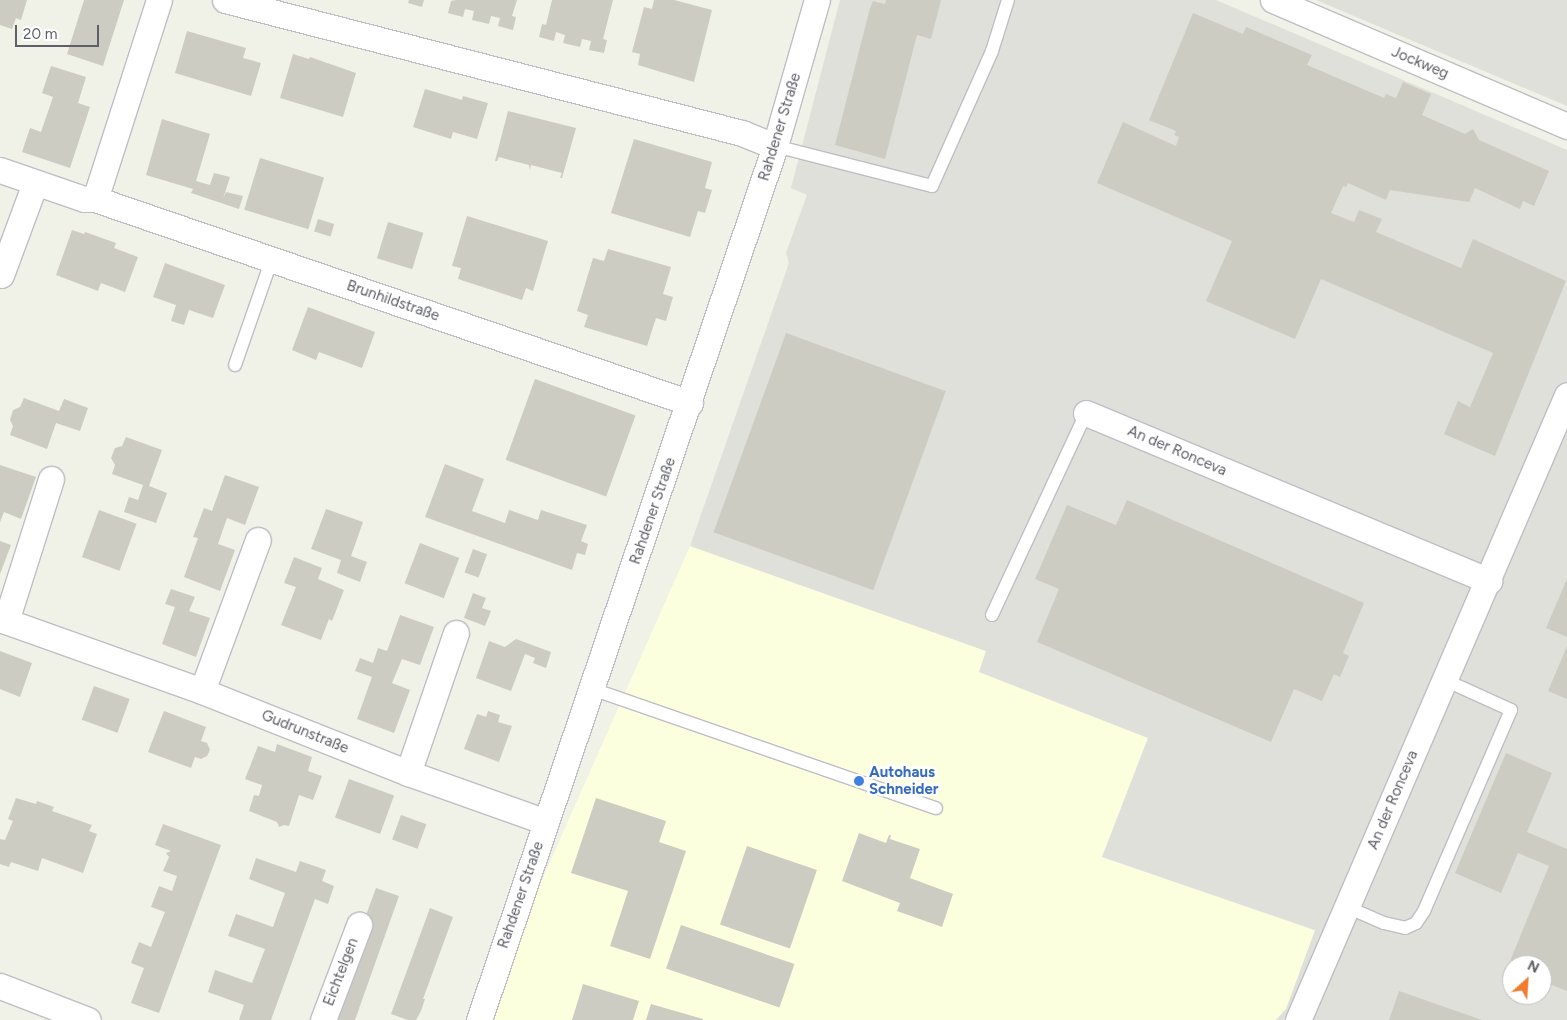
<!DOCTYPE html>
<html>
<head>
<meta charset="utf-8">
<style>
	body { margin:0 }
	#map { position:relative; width:1567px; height:1020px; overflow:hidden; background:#f0f1e7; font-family:Figtree,sans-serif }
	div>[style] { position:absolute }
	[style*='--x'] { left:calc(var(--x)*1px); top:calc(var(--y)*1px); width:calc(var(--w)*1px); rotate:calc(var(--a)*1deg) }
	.commercial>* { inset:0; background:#fcffde }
	.industrial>* { inset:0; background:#dfe0d9 }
	.building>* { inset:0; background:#ccccc3; transform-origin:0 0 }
	.roads { filter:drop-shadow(1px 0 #bebec6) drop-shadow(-1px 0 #bebec6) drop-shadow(0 1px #bebec6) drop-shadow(0 -1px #bebec6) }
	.lane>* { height:12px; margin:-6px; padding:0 6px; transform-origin:6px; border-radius:6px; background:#fff }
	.street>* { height:25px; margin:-12.5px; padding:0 12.5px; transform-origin:12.5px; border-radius:12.5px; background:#fff }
	.dots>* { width:14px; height:14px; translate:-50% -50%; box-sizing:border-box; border:2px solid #fff; border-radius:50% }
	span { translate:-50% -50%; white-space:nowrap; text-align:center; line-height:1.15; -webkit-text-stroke:5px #fff; paint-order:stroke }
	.street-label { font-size:15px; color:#5e5f68 }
	.shop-label { font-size:15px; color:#366cbe; font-weight:700 }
	.left { translate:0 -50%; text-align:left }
	.north { position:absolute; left:1502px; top:955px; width:50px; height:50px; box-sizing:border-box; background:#fff; border:1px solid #bfbfc3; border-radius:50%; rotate:26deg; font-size:14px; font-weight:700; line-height:20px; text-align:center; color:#5e5f68 }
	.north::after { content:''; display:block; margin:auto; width:18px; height:22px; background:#ef7c2f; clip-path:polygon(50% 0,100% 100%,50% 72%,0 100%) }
	.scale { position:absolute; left:15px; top:25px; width:84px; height:22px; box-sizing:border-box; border:2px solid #5e5f68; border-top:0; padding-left:6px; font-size:15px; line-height:18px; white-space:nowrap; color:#5e5f68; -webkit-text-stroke:4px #fff; paint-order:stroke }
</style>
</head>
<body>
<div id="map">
	<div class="commercial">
		<div style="clip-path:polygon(690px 546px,986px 651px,979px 672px,1148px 738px,1102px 857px,1316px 931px,1286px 1009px,1276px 1020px,490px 1020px,522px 925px)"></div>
	</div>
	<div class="industrial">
		<div style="clip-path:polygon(evenodd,840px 0,1216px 0,1567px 150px,1567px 1020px,1276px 1020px,1286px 1009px,1315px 930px,1102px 857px,1148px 738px,979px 672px,986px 651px,690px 546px,789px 263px,786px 253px,807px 195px,791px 188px,840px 0,1512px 965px,1542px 965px,1542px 995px,1512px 995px,1512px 965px)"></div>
		<div style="clip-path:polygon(1316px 0,1567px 0,1567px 106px)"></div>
	</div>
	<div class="building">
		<div style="clip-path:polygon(0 0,27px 0,21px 20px,16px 18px,12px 29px,0 25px)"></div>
		<div style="clip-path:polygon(84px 0,124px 0,103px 66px,67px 54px)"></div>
		<div style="clip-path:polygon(409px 0,424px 0,422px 7px,408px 3px)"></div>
		<div style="clip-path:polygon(456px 0,517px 0,512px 16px,516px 17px,513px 30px,498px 26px,500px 18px,491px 16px,489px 24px,472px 20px,474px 11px,465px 9px,463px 17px,448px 13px,451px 1px)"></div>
		<div style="clip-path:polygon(552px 0,613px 0,603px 39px,607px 40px,604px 53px,589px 50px,591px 41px,582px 39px,580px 47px,563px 43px,565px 35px,556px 32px,554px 41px,539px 37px,542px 24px,546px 25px)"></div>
		<div style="clip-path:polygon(654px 0,674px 0,712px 10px,694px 82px,638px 65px,640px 54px,632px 52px,644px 7px,652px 9px)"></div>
		<div style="clip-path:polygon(886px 0,941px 0,931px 39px,917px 35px,885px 159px,835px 145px,870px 8px,873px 1px,885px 4px)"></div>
		<div style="clip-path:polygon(1193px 13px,1243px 34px,1246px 27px,1312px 55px,1307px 65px,1384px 98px,1386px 94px,1396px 98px,1403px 82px,1431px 94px,1422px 115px,1465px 134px,1473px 129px,1479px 140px,1549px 171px,1534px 206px,1523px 201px,1520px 209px,1475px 188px,1469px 202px,1390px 190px,1386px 200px,1348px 183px,1346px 187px,1343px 186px,1331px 213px,1354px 222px,1359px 210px,1382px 219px,1376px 232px,1461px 268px,1473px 239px,1566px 281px,1495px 456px,1444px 434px,1458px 401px,1470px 407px,1493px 353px,1321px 279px,1295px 339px,1206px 301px,1232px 241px,1097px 183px,1123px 122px,1176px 146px,1179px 137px,1174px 135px,1176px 131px,1149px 120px)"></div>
		<div style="clip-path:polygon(187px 31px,246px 48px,243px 58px,261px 63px,251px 96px,175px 73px)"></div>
		<div style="clip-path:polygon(293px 54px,309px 59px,310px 57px,356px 73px,343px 117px,280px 98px)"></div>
		<div style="clip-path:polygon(51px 66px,86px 77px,78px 103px,90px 107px,70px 168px,22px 152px,30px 128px,41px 132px,53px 97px,42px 93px)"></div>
		<div style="clip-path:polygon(425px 89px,462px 100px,463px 96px,488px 103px,477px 139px,453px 132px,451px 139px,413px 127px)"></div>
		<div style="clip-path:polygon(508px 111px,576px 128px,562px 178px,560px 178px,562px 173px,531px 165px,530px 170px,529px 165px,499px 157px,497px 161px,495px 161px)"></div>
		<div style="clip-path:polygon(162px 119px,210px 134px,196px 181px,210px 185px,214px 173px,230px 177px,223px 199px,226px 192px,243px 196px,239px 209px,191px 193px,193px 189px,146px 175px)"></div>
		<div style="clip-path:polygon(634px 139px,712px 162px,705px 188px,712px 190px,705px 213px,698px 211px,690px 237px,611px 213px)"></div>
		<div style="left:260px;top:158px;width:67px;height:54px;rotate:17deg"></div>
		<div style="clip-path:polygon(467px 216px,548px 241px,533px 291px,526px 288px,522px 300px,458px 279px,461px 268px,452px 266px)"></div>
		<div style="left:318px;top:219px;width:17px;height:13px;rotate:17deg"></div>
		<div style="left:388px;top:222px;width:37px;height:38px;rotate:17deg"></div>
		<div style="clip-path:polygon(72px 230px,84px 234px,85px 232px,116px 243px,114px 248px,138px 257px,125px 292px,101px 283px,98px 291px,56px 275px)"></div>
		<div style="clip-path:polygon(608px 249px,671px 267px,663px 294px,673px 297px,666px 321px,656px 318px,647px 346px,584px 327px,588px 315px,577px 311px,593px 258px,604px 261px)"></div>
		<div style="clip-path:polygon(165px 263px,225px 285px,213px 318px,189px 310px,184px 325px,171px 321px,176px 305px,153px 297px)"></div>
		<div style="clip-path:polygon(308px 307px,375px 332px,362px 368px,319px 352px,316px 360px,292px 350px)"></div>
		<div style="left:786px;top:333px;width:170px;height:212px;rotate:20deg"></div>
		<div style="left:535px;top:379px;width:107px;height:86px;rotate:20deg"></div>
		<div style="clip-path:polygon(24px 398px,59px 411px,64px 399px,88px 408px,80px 431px,56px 423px,47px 449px,10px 435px,13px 426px,10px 420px,13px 410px,20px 407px)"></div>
		<div style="clip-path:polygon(126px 437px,162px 450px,149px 486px,167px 493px,156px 523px,124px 512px,129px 497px,138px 500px,143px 485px,112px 474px,115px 465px,111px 458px,115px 448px,122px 446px)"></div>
		<div style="clip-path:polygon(445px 464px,484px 479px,472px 511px,505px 523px,509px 510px,538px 520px,541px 510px,587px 525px,581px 541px,588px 544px,585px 555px,577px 553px,572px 570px,425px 517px)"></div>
		<div style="clip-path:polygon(0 465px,36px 477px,21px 519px,4px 512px,0 522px)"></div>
		<div style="clip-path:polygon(225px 475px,259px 487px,245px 525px,227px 518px,218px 544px,235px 550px,220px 591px,184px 577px,198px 538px,193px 537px,204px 508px,212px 511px)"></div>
		<div style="clip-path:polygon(1127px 500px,1364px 603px,1343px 653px,1349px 656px,1340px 677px,1334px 674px,1322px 701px,1294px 689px,1271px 742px,1037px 642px,1059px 589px,1035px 579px,1067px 505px,1116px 525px)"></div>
		<div style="clip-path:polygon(326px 509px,363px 522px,351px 556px,367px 562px,360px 582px,337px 573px,341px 560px,311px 549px)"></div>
		<div style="left:99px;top:510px;width:40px;height:50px;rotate:20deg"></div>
		<div style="clip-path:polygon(0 541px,11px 545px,0 574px)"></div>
		<div style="left:420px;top:543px;width:42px;height:43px;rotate:21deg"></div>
		<div style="left:473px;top:549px;width:15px;height:25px;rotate:20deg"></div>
		<div style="clip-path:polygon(294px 557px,322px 568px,318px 579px,344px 590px,332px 621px,329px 619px,321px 640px,281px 625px,296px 587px,284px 583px)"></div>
		<div style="clip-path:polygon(1567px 579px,1567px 637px,1546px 628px)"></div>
		<div style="clip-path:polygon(171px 589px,195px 597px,189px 611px,210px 618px,196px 657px,162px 644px,175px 607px,165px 604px)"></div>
		<div style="clip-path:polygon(473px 593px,486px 598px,482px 608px,491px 611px,485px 626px,464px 618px)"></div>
		<div style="clip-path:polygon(400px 615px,434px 627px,420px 665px,402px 659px,392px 683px,410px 690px,394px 733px,357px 719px,372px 677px,355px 671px,360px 658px,373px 663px,378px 648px,387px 651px)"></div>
		<div style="clip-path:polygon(516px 639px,551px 652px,546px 668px,533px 663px,535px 658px,525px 654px,511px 691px,476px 678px,489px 641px,505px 647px)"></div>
		<div style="clip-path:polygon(1567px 646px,1567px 699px,1548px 691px)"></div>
		<div style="clip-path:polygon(0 651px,32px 663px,20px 697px,0 689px)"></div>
		<div style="left:94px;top:686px;width:38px;height:36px;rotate:20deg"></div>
		<div style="clip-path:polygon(164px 711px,206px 727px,201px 741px,207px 743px,210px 750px,207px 756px,201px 759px,195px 757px,191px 768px,148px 752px)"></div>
		<div style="clip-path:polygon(488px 711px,500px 715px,498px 722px,512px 726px,499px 762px,464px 749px,477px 714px,486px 717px)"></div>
		<div style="clip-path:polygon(277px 744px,312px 757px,308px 771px,322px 776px,313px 800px,299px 795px,289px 826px,284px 825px,279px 827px,277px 822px,249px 811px,254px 795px,259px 796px,262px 785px,245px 779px,258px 746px,275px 752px)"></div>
		<div style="clip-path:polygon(1506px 753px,1552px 773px,1527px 832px,1567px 849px,1567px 991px,1542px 981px,1542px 965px,1512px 965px,1512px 968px,1508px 966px,1549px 866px,1518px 853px,1501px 893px,1455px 873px)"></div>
		<div style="left:349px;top:779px;width:48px;height:41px;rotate:20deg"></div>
		<div style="clip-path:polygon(16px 798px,36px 804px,37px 801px,54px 807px,52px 811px,92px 825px,89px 831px,97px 834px,83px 873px,42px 858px,38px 871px,11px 862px,9px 867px,0 864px,0 839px,5px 840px,13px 821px,8px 819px)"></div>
		<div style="clip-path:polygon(596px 798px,666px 821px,659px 842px,686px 851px,650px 959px,610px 946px,628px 891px,571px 873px)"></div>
		<div style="left:401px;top:815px;width:27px;height:26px;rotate:20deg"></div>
		<div style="clip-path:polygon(163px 824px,221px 845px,159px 1013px,131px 1003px,144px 968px,131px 963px,139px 942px,151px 947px,165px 912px,151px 907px,159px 886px,172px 891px,177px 876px,163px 871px,169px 857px,166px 853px,171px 851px,155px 845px)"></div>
		<div style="clip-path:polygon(859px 833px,886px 843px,889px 835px,891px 835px,890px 839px,920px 849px,910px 878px,953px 894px,942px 927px,897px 911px,900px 903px,842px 881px)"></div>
		<div style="left:747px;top:846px;width:74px;height:83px;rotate:19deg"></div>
		<div style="clip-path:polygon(256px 858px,296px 872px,300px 861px,326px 870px,322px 881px,334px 886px,328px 904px,315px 899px,271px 1020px,239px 1020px,244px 1005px,208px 992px,215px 970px,252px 983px,265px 949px,228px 936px,236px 914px,273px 927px,285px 893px,249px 879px)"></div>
		<div style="clip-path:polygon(376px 888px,399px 896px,355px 1020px,340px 1020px,329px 1016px)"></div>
		<div style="clip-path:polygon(430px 908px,453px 917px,423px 999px,425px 999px,421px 1011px,416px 1020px,408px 1020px,391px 1014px)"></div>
		<div style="left:681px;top:925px;width:120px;height:46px;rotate:19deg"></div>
		<div style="clip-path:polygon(583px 984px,639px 1001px,633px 1020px,572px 1020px)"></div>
		<div style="clip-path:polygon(1399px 991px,1482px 1020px,1389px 1020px)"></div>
		<div style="clip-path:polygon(651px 1004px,703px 1019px,703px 1020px,646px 1020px)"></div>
	</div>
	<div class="roads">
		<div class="lane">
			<div style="--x:775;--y:146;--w:162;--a:14.3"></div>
			<div style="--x:932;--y:186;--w:148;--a:-66"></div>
			<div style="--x:992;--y:51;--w:53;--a:-72.6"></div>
			<div style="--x:235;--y:365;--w:112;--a:-70.8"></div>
			<div style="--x:992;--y:615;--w:223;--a:-65"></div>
			<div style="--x:592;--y:689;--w:364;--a:19.1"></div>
			<div style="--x:1347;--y:907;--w:40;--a:23.4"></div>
			<div style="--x:1384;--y:923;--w:22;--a:13"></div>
			<div style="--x:1405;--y:928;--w:12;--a:-24"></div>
			<div style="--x:1416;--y:923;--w:14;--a:-56"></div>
			<div style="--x:1424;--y:911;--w:219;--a:-66.6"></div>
			<div style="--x:1511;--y:710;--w:72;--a:-155.6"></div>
		</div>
		<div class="street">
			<div style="--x:159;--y:0;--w:209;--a:107.8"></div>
			<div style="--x:95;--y:199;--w:629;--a:18.92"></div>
			<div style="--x:225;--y:0;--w:534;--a:14.43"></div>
			<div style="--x:742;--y:133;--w:35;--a:22"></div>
			<div style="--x:1273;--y:0;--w:320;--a:23.2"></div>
			<div style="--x:0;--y:170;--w:89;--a:19"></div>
			<div style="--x:84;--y:199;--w:11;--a:0"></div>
			<div style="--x:1;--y:275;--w:98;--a:-69.7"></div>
			<div style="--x:1086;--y:413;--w:437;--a:22.6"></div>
			<div style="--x:0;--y:619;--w:214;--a:19.6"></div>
			<div style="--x:202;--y:691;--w:222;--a:21.7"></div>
			<div style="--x:408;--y:773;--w:146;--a:19.5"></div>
			<div style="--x:6;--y:621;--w:149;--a:-72.4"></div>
			<div style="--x:202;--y:691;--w:161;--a:-69.7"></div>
			<div style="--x:408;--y:773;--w:148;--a:-71.1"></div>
			<div style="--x:0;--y:986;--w:94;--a:21.1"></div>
			<div style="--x:323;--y:1020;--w:102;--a:-69.2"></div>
			<div style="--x:479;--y:1020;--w:923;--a:-71.29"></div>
			<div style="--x:775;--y:146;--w:152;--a:-74"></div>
			<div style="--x:1298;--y:1020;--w:680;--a:-66.71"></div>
		</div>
	</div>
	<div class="dots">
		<div style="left:859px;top:781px;background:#3f7fe0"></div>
	</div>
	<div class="street-label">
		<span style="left:1420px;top:63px;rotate:23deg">Jockweg</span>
		<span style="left:780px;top:127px;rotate:-73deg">Rahdener Straße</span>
		<span style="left:393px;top:301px;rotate:19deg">Brunhildstraße</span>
		<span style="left:1177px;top:451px;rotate:23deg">An der Ronceva</span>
		<span style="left:653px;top:511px;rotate:-71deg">Rahdener Straße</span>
		<span style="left:305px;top:732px;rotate:22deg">Gudrunstraße</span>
		<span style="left:1393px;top:800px;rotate:-67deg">An der Ronceva</span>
		<span style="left:521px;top:895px;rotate:-71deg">Rahdener Straße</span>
		<span style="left:341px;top:972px;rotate:-69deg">Eichtelgen</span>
	</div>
	<div class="shop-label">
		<span class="left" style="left:869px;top:781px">Autohaus<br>Schneider</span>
	</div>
	<div class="north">N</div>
	<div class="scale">20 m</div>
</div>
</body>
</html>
